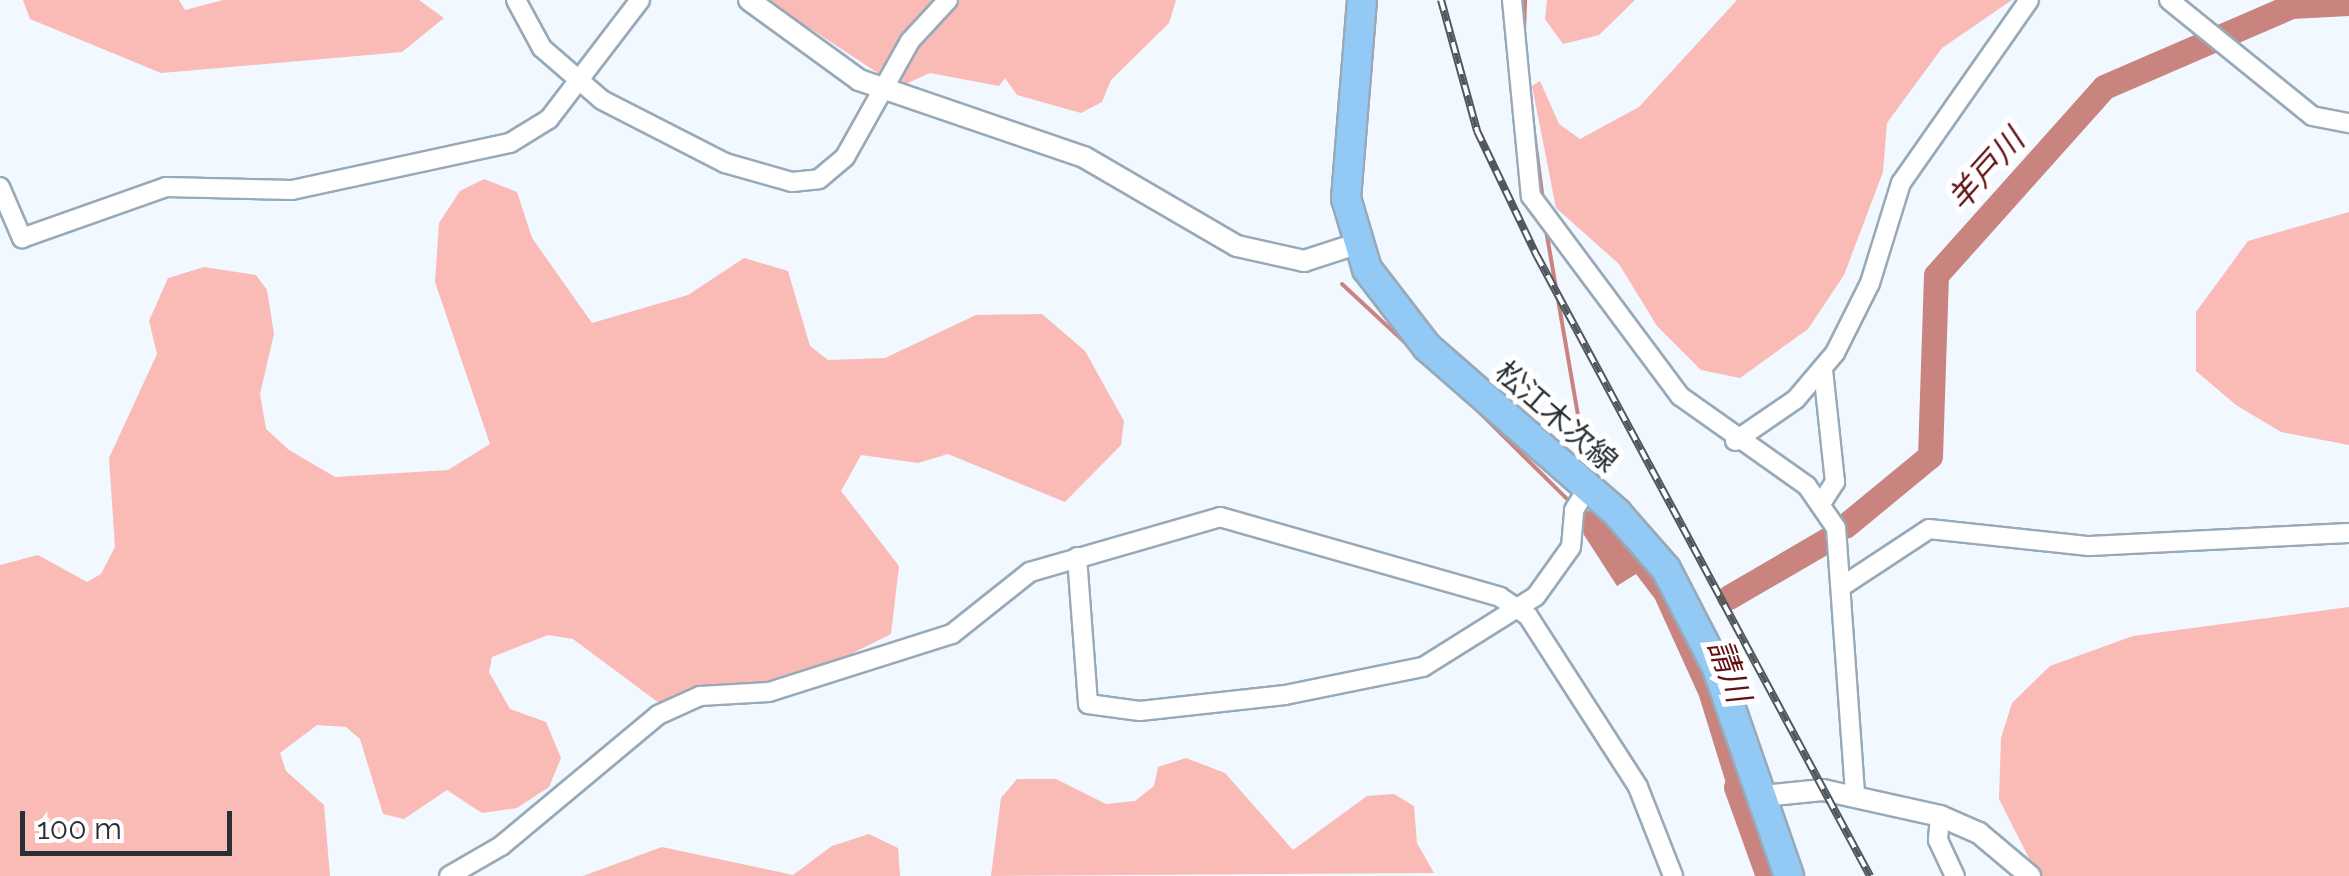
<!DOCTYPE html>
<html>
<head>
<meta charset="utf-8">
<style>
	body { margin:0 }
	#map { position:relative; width:2349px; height:876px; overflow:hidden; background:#f1f8ff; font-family:Raleway,"Noto Sans JP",sans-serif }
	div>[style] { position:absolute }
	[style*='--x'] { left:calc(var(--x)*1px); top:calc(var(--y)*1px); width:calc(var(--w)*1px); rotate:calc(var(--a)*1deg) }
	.green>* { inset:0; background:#fabab5 }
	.water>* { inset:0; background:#c9847f }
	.stream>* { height:4px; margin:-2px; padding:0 2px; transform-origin:2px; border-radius:2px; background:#c9847f }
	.river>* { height:25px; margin:-12.5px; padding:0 12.5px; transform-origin:12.5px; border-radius:12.5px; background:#c9847f }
	.roads { filter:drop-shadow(2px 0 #98a9b8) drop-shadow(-2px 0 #98a9b8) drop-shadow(0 2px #98a9b8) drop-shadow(0 -2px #98a9b8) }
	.minor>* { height:18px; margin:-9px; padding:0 9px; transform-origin:9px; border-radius:9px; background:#fff }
	.tertiary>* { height:20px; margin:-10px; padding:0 10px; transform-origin:10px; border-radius:10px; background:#fff }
	.primary>* { height:28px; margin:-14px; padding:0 14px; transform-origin:14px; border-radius:14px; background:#92caf5 }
	.rail>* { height:8px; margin-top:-4px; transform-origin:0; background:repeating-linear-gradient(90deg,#fff 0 11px,#51585e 0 22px); box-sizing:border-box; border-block:2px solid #51585e }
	span { translate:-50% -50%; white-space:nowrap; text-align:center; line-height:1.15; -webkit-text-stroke:10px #fff; paint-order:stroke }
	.street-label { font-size:30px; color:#282f35 }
	.water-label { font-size:32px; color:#631114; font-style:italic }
	.scale { position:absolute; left:20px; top:811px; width:212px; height:45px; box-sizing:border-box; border:5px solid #282f35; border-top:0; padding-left:12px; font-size:30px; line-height:35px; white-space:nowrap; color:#282f35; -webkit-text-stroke:8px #fff; paint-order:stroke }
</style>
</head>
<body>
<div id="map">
	<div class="green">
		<div style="clip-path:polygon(23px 0,179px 0,185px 10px,223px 0,419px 0,444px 18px,402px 52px,161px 73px,30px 19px)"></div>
		<div style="clip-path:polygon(767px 0,1176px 0,1169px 23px,1111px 80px,1102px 102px,1081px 113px,1017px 95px,1005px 78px,999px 86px,930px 73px,899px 87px)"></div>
		<div style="clip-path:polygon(1547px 0,1635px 0,1599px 35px,1563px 44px,1545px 19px)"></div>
		<div style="clip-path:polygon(1737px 0,2012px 0,1942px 48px,1887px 123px,1883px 172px,1844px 275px,1808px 329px,1740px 378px,1701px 370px,1657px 326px,1619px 264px,1556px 208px,1532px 86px,1540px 81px,1559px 124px,1580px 139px,1639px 107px)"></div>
		<div style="clip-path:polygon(484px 179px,517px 192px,532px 238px,592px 323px,688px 295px,744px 258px,788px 271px,810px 346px,828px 360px,885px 358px,976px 315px,1042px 314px,1085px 351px,1124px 421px,1121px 445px,1065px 502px,948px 454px,918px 463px,861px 455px,841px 491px,899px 566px,891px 634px,809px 675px,659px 703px,573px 639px,548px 635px,492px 657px,489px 672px,510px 709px,546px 722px,561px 758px,549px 787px,517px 808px,482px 813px,447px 790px,404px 819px,383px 814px,360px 739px,346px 727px,317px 725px,280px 753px,286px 771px,324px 805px,330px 876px,0 876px,0 565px,38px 555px,87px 582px,101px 574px,115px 547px,109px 458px,157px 354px,149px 321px,168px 278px,204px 267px,256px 275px,267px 290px,274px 334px,260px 394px,266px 429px,289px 450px,335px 477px,448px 470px,490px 444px,435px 282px,439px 223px,460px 191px)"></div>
		<div style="clip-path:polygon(2349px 212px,2349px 445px,2281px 432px,2236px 405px,2196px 371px,2196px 312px,2248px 241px)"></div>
		<div style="clip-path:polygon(2349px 607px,2349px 876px,2038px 876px,1999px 799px,2001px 738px,2012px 703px,2050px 666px,2133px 636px)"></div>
		<div style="clip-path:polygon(1186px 758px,1225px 773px,1293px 850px,1367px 796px,1394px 794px,1414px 806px,1417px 843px,1434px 873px,991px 876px,1001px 798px,1017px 779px,1056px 779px,1106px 804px,1135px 801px,1154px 786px,1158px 767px)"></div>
		<div style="clip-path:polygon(869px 834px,898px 848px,900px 876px,583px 876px,662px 847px,793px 875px,832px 846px)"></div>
	</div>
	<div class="water">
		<div style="clip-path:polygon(1593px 510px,1660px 581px,1699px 652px,1753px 815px,1737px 819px,1699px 696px,1655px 599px,1636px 574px,1617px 586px,1584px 535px,1581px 512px)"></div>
	</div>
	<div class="stream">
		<div style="--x:1524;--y:32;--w:32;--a:-88"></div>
		<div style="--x:1531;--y:110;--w:91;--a:82.4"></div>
		<div style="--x:1546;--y:230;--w:229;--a:80.2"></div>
		<div style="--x:1342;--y:284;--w:96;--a:42.9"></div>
		<div style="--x:1463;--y:396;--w:148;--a:44.7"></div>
	</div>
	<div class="river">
		<div style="--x:1845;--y:526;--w:110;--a:-39.5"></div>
		<div style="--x:1930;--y:456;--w:181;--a:-88.1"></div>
		<div style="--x:1936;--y:275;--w:252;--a:-48.2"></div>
		<div style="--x:2104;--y:87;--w:204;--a:-23.4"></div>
		<div style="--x:2291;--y:6;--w:58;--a:-3"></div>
		<div style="--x:1729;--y:597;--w:119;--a:-30.2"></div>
		<div style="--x:1736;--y:787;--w:95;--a:70.2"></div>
	</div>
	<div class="roads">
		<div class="minor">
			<div style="--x:516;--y:0;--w:55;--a:61.6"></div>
			<div style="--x:542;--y:48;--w:79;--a:40.9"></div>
			<div style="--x:602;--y:100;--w:138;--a:27.1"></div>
			<div style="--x:725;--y:163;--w:70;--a:15.8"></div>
			<div style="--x:792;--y:182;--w:27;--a:-6"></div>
			<div style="--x:819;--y:179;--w:34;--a:-40"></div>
			<div style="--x:845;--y:157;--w:133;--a:-60.7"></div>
			<div style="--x:910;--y:41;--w:56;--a:-47.2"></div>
			<div style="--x:1512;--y:0;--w:197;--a:84.5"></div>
			<div style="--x:1531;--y:196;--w:249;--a:53.3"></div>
			<div style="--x:1680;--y:396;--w:156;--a:35.3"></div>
			<div style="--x:1807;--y:486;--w:51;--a:55.4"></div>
			<div style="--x:1836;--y:528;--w:268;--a:85.9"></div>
			<div style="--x:2169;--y:0;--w:184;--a:39"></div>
			<div style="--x:2312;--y:116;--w:38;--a:11"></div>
			<div style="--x:0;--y:187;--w:56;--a:66.7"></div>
			<div style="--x:22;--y:238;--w:153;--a:-19.5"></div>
			<div style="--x:166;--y:187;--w:126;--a:1.4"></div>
			<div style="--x:292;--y:190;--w:223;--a:-12.2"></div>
			<div style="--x:510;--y:143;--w:46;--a:-31.6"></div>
			<div style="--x:549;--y:119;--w:150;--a:-52.6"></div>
			<div style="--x:1735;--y:441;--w:74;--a:-34.5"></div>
			<div style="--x:1796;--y:399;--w:60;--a:-49.7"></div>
			<div style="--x:1835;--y:353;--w:78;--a:-63.4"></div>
			<div style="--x:1870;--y:283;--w:105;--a:-72.8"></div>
			<div style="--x:1901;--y:183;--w:223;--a:-55"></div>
			<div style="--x:1822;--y:502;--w:24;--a:-57"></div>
			<div style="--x:1835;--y:482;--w:113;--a:-96.1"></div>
			<div style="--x:1077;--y:557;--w:147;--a:85.7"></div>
			<div style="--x:1088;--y:704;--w:52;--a:7.7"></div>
			<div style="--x:1140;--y:711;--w:146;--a:-6.3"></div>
			<div style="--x:1285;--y:695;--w:141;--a:-11.5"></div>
			<div style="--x:1423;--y:667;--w:133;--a:-32.1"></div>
			<div style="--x:1536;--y:596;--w:60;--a:-54.5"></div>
			<div style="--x:1571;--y:547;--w:37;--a:-85"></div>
			<div style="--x:1574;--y:510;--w:26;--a:-58"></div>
			<div style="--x:1841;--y:587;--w:105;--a:-33.4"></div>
			<div style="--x:1929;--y:529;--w:161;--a:6.1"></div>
			<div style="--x:2089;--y:546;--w:260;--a:-2.9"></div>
			<div style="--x:1940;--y:816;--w:24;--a:95"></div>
			<div style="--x:1938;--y:840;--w:40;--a:65"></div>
			<div style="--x:449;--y:876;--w:60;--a:-30"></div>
			<div style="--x:501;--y:846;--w:204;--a:-39.8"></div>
			<div style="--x:658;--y:715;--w:46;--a:-24.3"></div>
			<div style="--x:700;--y:696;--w:69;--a:-3.3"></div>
			<div style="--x:769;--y:692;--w:192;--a:-17.6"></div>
			<div style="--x:952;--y:634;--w:100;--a:-38.5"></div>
			<div style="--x:1030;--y:572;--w:198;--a:-16.1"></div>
			<div style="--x:1220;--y:517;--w:291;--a:15.9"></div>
			<div style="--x:1500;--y:597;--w:34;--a:34"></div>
			<div style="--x:1528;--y:616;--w:203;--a:57.2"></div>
			<div style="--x:1638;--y:787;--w:96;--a:68.5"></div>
		</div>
		<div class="tertiary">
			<div style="--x:749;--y:0;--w:136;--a:36"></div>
			<div style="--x:859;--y:80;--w:238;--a:18.9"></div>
			<div style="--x:1084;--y:157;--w:177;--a:30.2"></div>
			<div style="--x:1237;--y:246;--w:69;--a:12.6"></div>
			<div style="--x:1304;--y:261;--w:55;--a:-18.1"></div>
			<div style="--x:1763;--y:796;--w:60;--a:-5.7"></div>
			<div style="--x:1823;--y:790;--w:120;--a:12.5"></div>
			<div style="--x:1940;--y:816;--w:43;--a:23.6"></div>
			<div style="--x:1979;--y:833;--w:67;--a:40.1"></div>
		</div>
		<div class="primary">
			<div style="--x:1362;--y:0;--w:199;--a:94.6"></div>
			<div style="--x:1346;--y:198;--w:74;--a:73.5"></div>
			<div style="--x:1367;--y:269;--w:98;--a:52.4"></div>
			<div style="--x:1427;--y:347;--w:252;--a:41.1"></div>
			<div style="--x:1617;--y:513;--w:74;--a:48.8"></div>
			<div style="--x:1666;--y:569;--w:111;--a:62.7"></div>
			<div style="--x:1717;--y:668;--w:220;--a:70.9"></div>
		</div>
	</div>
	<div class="rail">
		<div style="--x:1441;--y:0;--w:136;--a:74.6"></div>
		<div style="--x:1477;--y:131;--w:139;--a:64.4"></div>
		<div style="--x:1537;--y:256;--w:704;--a:61.76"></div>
	</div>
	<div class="street-label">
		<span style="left:1556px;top:417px;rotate:41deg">松江木次線</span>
	</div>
	<div class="water-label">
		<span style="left:1986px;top:170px;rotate:-48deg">羊戸川</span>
		<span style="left:1729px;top:671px;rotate:70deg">請川</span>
	</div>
	<div class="scale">100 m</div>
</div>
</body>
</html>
